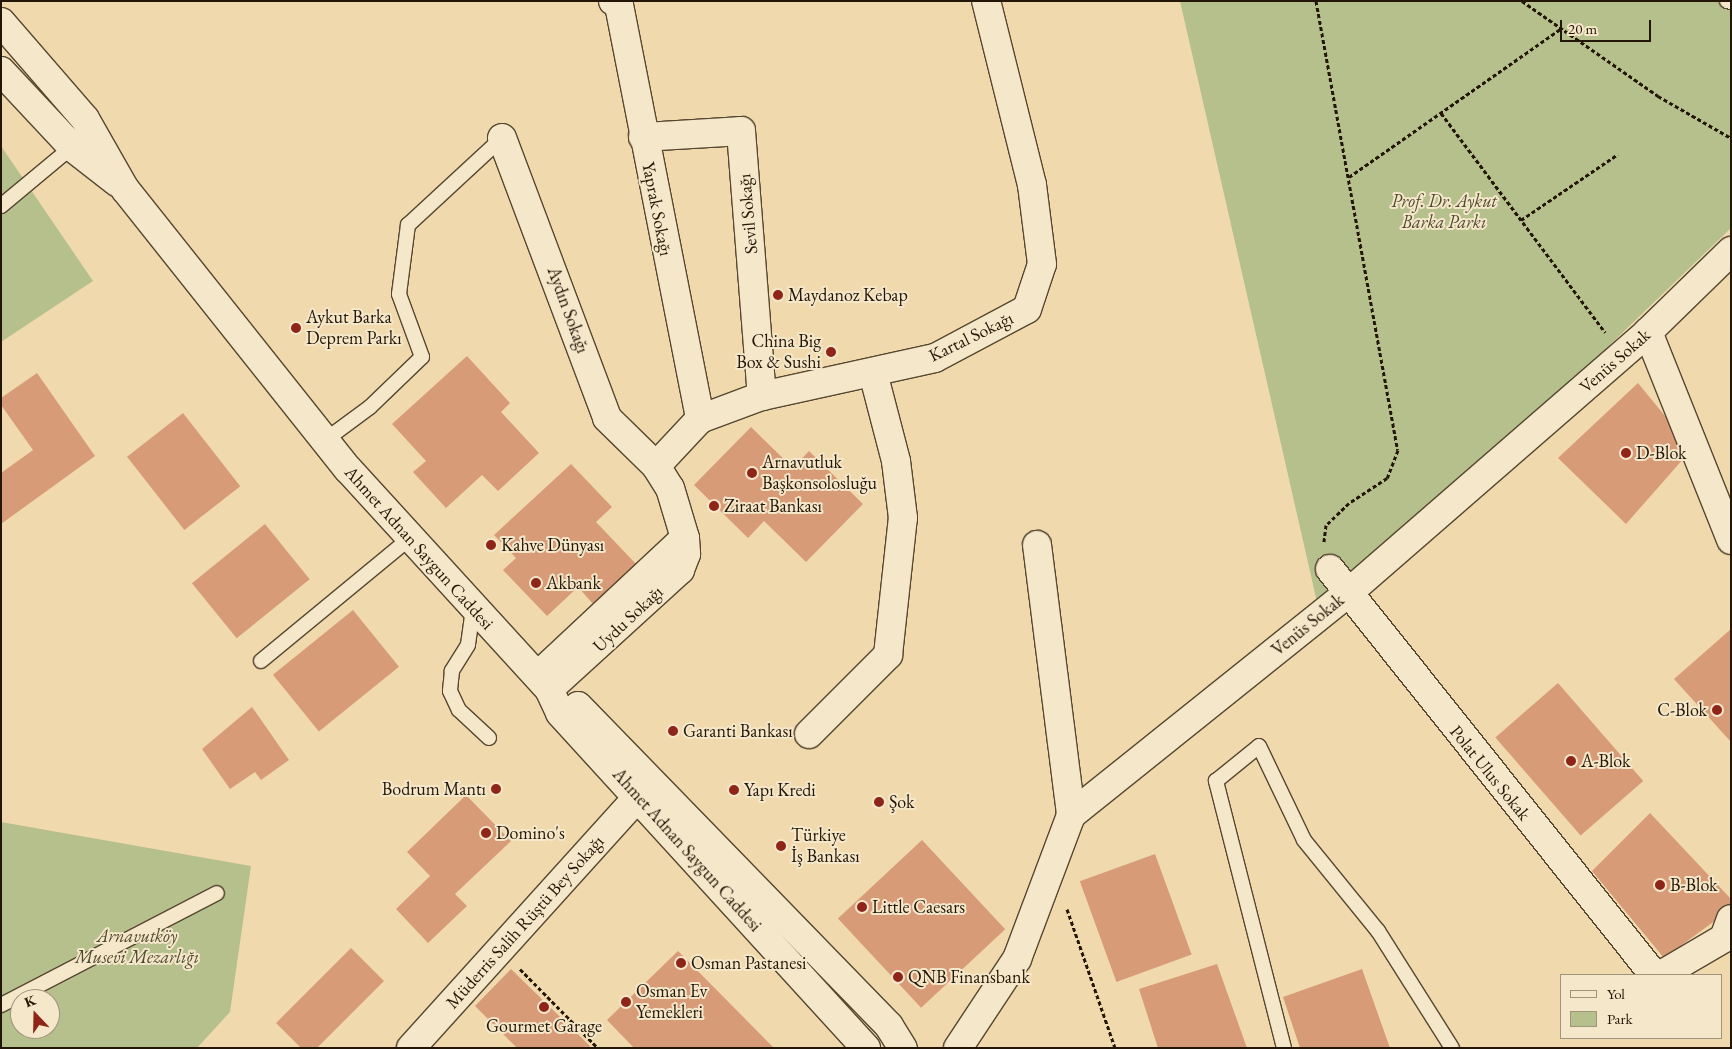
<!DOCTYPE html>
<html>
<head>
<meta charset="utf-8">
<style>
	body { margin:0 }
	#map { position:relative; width:1732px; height:1049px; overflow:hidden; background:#f0daad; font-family:"EB Garamond",serif }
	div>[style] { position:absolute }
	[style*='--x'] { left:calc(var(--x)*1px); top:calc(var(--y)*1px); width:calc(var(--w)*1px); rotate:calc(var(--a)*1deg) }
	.green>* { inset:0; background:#b6c08d }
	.building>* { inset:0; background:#d89b78; transform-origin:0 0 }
	.path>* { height:3px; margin-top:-1.5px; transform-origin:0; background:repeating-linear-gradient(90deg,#231606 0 4px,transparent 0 6.5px) }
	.roads { filter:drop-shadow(1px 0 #564730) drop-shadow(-1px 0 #564730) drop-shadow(0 1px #564730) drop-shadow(0 -1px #564730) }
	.lane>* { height:14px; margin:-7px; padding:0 7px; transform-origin:7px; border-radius:7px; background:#f5e7ca }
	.street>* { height:28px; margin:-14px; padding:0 14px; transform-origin:14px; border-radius:14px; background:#f5e7ca }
	.secondary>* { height:28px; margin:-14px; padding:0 14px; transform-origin:14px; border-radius:14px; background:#f5e7ca }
	.dots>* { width:14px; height:14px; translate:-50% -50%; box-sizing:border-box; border:2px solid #f5e7ca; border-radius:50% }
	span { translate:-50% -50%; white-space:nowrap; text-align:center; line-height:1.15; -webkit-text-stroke:4px #f5e7ca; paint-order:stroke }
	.park-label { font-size:18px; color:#4f492e; font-style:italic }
	.street-label { font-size:18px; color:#231606 }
	.poi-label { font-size:18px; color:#231606 }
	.left { translate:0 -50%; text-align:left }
	.right { translate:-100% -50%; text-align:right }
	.frame { position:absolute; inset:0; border:2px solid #231606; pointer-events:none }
	.legend { position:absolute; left:1560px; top:974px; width:162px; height:65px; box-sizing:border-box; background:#f5e7ca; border:1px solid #a1937c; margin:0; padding:6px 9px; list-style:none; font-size:15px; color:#231606 }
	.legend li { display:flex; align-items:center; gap:10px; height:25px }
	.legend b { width:25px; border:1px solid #a1937c }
	.north { position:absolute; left:10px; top:989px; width:50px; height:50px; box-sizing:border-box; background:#f5e7ca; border:1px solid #a1937c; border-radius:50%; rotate:339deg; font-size:14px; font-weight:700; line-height:20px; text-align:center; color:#231606 }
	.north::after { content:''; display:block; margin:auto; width:18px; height:22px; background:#8f2418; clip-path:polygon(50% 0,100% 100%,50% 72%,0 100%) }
	.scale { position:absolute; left:1560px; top:20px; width:91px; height:22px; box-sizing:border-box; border:2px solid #231606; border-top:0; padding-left:6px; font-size:15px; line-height:18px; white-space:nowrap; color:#231606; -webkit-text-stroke:4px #f5e7ca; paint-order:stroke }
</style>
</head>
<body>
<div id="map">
	<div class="green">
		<div style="clip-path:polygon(1180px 1px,1731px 1px,1731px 228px,1561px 392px,1317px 602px)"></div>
		<div style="clip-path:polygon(1px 146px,93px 281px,1px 342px)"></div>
		<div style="clip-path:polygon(evenodd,1px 822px,251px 866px,230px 1012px,197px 1048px,1px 1048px,1px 822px,20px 999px,50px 999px,50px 1029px,20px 1029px,20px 999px)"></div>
	</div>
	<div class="building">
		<div style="clip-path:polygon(467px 356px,510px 403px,501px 412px,539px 453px,498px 491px,482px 475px,446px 508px,413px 472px,426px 461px,392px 424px)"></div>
		<div style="clip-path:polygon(37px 373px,95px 456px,1px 524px,1px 473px,33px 450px,1px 405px,1px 398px)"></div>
		<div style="clip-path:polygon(1638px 383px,1692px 449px,1626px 524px,1558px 458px)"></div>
		<div style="left:183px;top:413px;width:93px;height:71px;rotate:52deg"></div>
		<div style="clip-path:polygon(751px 427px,793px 468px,809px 451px,863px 504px,806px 562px,764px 521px,748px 538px,694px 485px)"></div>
		<div style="clip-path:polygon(571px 464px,612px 507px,596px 522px,636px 564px,593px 604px,578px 587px,547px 616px,503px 570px,516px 558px,494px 535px)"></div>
		<div style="left:265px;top:524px;width:71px;height:94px;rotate:51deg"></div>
		<div style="left:353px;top:610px;width:73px;height:103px;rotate:51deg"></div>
		<div style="clip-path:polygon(1731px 629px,1731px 742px,1674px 679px)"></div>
		<div style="left:1558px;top:683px;width:130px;height:83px;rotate:49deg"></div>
		<div style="clip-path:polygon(252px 707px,289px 760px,261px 780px,255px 772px,230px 789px,202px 749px)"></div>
		<div style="clip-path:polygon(466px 795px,511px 841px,455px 894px,467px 906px,428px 943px,396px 909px,430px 876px,407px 852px)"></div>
		<div style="clip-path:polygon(1650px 813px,1731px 899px,1731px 909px,1664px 958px,1592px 871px)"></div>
		<div style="left:922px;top:840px;width:122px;height:115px;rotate:47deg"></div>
		<div style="left:1155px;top:854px;width:107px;height:80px;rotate:70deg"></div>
		<div style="clip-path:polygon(351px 948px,384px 981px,317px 1048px,301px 1048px,276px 1023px)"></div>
		<div style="clip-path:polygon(678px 951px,774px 1048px,634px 1048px,607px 1020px)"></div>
		<div style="clip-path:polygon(1217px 964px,1247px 1048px,1158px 1048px,1139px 989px)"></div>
		<div style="clip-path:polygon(511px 969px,590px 1046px,588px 1048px,517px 1048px,475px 1006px)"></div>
		<div style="clip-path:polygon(1362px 969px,1390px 1048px,1300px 1048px,1283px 997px)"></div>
	</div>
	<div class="path">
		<div style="--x:1316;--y:1;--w:456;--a:79.7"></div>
		<div style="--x:1398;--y:450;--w:30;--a:111"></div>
		<div style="--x:1387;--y:478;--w:45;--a:146.7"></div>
		<div style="--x:1349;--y:503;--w:32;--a:136"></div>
		<div style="--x:1326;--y:525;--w:17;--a:97"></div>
		<div style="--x:1522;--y:1;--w:166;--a:34.9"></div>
		<div style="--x:1658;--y:96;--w:84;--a:29.9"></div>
		<div style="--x:1441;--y:113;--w:274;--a:53.2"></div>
		<div style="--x:1349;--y:177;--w:258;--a:-35"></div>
		<div style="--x:1521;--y:220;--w:117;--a:-34.2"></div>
		<div style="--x:1067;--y:909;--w:147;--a:70.9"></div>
		<div style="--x:520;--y:969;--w:111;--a:45.4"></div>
	</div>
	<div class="roads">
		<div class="lane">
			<div style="--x:1727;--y:1;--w:4;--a:14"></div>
			<div style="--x:1;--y:206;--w:92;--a:-39.7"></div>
			<div style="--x:324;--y:441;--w:57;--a:-36.5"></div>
			<div style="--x:370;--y:407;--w:72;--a:-43.9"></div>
			<div style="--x:422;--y:357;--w:67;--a:-110.1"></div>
			<div style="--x:399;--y:294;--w:70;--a:-82.6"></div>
			<div style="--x:408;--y:225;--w:128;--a:-42.8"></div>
			<div style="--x:473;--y:609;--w:36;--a:98"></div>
			<div style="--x:468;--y:645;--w:31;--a:122"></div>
			<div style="--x:452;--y:671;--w:20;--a:96"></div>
			<div style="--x:450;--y:691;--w:21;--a:65"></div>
			<div style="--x:459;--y:710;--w:41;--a:43"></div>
			<div style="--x:261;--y:661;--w:190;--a:-39.5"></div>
			<div style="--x:1;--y:1005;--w:243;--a:-27.4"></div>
			<div style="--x:1284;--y:1048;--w:276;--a:-104.3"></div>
			<div style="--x:1216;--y:781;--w:55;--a:-39.1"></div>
			<div style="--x:1259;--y:746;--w:104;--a:64.4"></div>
			<div style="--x:1304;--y:840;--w:117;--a:50.9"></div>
			<div style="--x:1378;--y:931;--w:138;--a:57.7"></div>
		</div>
		<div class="street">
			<div style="--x:613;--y:1;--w:7;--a:34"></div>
			<div style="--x:619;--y:5;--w:422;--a:78.9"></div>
			<div style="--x:643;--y:137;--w:98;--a:-3.5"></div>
			<div style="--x:741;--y:131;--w:266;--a:85.5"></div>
			<div style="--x:502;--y:138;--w:299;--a:69.4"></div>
			<div style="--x:607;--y:418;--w:69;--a:44.4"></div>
			<div style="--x:656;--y:466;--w:26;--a:58"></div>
			<div style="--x:670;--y:488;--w:52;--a:73.3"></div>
			<div style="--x:685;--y:538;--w:16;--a:86"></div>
			<div style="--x:686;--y:554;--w:17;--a:111"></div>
			<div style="--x:680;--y:570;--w:177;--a:137.7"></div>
			<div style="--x:1648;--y:332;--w:224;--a:68.2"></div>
			<div style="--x:656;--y:466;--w:64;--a:-46.9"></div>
			<div style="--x:700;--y:419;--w:66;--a:-20.4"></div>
			<div style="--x:762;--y:396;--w:177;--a:-12.4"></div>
			<div style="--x:935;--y:358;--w:104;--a:-28"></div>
			<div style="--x:1027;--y:309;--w:47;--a:-71.6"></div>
			<div style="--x:1042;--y:264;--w:80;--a:-97.2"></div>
			<div style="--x:1032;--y:185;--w:190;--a:-104"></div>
			<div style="--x:1037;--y:545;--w:272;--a:82.8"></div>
			<div style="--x:1330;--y:569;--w:519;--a:51.41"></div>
			<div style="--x:546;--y:668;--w:190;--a:-43.1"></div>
			<div style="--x:809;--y:734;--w:112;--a:-45"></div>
			<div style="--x:888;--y:655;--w:138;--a:-83.8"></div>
			<div style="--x:903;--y:518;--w:57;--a:-97"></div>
			<div style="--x:896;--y:461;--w:91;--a:-104.6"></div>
			<div style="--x:1661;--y:975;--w:73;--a:-30.4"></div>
			<div style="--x:1724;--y:938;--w:20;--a:-70"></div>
			<div style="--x:411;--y:1048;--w:338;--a:-47.9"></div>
			<div style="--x:958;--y:1048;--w:107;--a:-56.5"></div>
			<div style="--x:1017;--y:959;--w:154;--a:-69.4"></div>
			<div style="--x:1071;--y:815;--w:354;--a:-38.7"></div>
			<div style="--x:1347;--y:594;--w:399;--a:-41"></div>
			<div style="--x:1648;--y:332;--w:116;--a:-44.3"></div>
		</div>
		<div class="secondary">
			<div style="--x:1;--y:22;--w:128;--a:49.1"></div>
			<div style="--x:85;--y:119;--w:81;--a:60.3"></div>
			<div style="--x:125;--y:189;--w:358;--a:51.5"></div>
			<div style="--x:348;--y:469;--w:298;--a:47.6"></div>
			<div style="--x:549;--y:689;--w:26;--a:65"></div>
			<div style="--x:560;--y:713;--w:454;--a:47.6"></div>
			<div style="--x:1;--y:71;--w:104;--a:46.9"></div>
			<div style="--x:72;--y:147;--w:57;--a:37.9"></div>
			<div style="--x:578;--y:706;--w:446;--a:45.8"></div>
			<div style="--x:889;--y:1026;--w:26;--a:58"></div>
		</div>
	</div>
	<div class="dots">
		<div style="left:778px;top:295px;background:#8f2418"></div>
		<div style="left:296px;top:328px;background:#8f2418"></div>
		<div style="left:831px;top:352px;background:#8f2418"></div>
		<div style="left:1626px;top:453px;background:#8f2418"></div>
		<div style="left:752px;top:473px;background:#8f2418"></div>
		<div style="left:714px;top:506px;background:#8f2418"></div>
		<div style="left:491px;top:545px;background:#8f2418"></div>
		<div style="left:536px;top:583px;background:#8f2418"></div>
		<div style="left:1717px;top:710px;background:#8f2418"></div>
		<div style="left:673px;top:731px;background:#8f2418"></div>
		<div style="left:1571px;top:761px;background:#8f2418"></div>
		<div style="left:496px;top:789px;background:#8f2418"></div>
		<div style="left:734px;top:790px;background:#8f2418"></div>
		<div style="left:879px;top:802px;background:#8f2418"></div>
		<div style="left:486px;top:833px;background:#8f2418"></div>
		<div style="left:781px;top:846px;background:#8f2418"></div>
		<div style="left:1660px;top:885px;background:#8f2418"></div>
		<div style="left:862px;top:907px;background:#8f2418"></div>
		<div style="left:681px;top:963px;background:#8f2418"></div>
		<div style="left:898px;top:977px;background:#8f2418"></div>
		<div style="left:626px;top:1002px;background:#8f2418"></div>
		<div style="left:544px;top:1007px;background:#8f2418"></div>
	</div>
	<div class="park-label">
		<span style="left:1444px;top:212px">Prof. Dr. Aykut<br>Barka Parkı</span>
		<span style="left:137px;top:947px">Arnavutköy<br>Musevi Mezarlığı</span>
	</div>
	<div class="street-label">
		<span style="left:657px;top:209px;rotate:79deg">Yaprak Sokağı</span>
		<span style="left:748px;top:214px;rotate:-95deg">Sevil Sokağı</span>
		<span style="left:568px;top:310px;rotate:70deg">Aydın Sokağı</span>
		<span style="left:971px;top:337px;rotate:-26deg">Kartal Sokağı</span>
		<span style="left:1615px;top:361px;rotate:-41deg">Venüs Sokak</span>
		<span style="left:419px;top:548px;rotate:48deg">Ahmet Adnan Saygun Caddesi</span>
		<span style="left:628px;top:619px;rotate:-43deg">Uydu Sokağı</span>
		<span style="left:1308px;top:625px;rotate:-39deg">Venüs Sokak</span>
		<span style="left:1490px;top:773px;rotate:51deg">Polat Ulus Sokak</span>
		<span style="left:687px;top:850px;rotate:48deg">Ahmet Adnan Saygun Caddesi</span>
		<span style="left:525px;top:922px;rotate:-48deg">Müderris Salih Rüştü Bey Sokağı</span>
	</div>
	<div class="poi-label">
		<span class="left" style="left:788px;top:295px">Maydanoz Kebap</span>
		<span class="left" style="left:306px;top:328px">Aykut Barka<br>Deprem Parkı</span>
		<span class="right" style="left:821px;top:352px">China Big<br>Box &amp; Sushi</span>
		<span class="left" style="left:1636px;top:453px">D-Blok</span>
		<span class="left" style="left:762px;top:473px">Arnavutluk<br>Başkonsolosluğu</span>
		<span class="left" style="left:724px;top:506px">Ziraat Bankası</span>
		<span class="left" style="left:501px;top:545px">Kahve Dünyası</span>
		<span class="left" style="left:546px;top:583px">Akbank</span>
		<span class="right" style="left:1707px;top:710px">C-Blok</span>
		<span class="left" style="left:683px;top:731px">Garanti Bankası</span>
		<span class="left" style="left:1581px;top:761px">A-Blok</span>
		<span class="right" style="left:486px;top:789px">Bodrum Mantı</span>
		<span class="left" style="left:744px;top:790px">Yapı Kredi</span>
		<span class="left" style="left:889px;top:802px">Şok</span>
		<span class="left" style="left:496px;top:833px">Domino's</span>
		<span class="left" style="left:791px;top:846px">Türkiye<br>İş Bankası</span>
		<span class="left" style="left:1670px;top:885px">B-Blok</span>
		<span class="left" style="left:872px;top:907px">Little Caesars</span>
		<span class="left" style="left:691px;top:963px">Osman Pastanesi</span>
		<span class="left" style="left:908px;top:977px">QNB Finansbank</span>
		<span class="left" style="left:636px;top:1002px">Osman Ev<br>Yemekleri</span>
		<span style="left:544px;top:1026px">Gourmet Garage</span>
	</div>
	<div class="frame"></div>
	<ul class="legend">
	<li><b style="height:6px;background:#f5e7ca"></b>Yol</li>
	<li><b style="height:14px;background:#b6c08d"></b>Park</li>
	</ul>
	<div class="north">K</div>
	<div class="scale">20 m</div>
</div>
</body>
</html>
